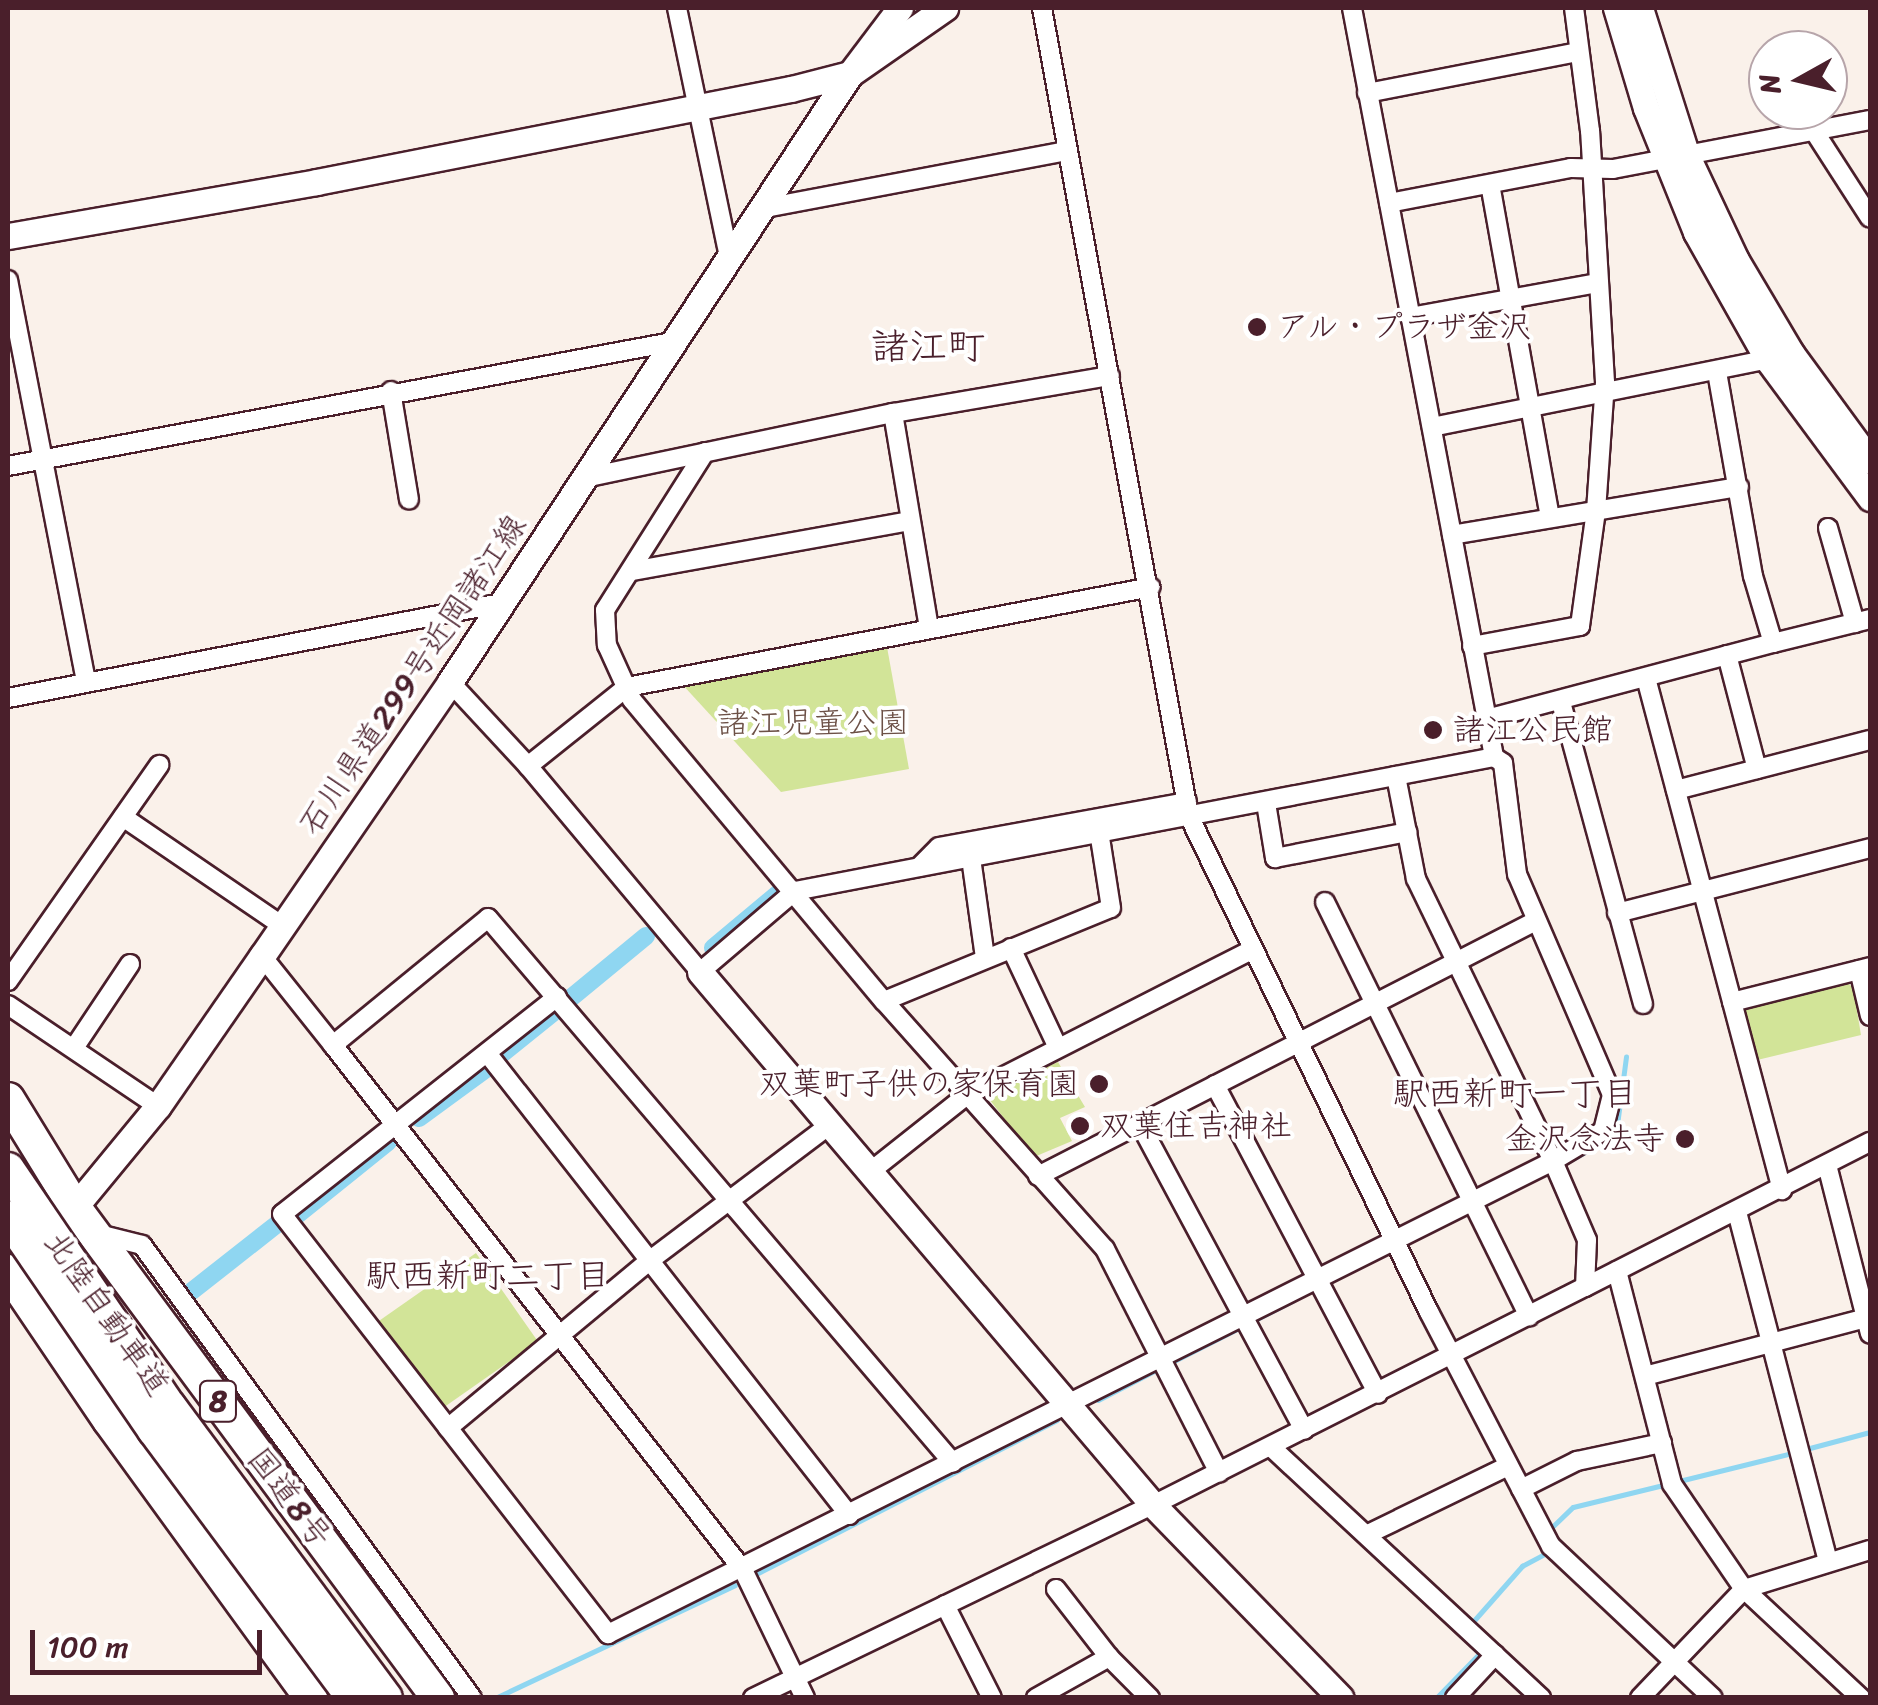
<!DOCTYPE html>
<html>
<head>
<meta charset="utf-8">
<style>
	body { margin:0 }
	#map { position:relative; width:1878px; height:1705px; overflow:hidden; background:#faf1ea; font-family:Sriracha,"Klee One",sans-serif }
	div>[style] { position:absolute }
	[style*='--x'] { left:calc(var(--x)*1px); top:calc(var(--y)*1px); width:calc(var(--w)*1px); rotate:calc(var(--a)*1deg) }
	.green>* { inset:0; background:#d2e498; transform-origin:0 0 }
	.stream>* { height:5px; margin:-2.5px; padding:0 2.5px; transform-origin:2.5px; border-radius:2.5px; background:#8fd6f1 }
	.canal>* { height:18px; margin:-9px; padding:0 9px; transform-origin:9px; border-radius:9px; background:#8fd6f1 }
	.roads { filter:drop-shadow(2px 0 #4a1f2b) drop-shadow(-2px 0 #4a1f2b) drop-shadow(0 2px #4a1f2b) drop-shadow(0 -2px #4a1f2b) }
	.street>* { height:18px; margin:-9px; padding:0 9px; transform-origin:9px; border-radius:9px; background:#fff }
	.secondary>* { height:25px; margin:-12.5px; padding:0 12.5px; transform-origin:12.5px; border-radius:12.5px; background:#fff }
	.highway>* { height:32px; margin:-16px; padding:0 16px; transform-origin:16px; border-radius:16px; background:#fff }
	.bridges { filter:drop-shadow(2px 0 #4a1f2b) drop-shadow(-2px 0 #4a1f2b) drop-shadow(0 2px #4a1f2b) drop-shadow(0 -2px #4a1f2b) }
	.highway-bridge>* { height:32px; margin:-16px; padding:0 16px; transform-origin:16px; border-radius:16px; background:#fff }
	.dots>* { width:28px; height:28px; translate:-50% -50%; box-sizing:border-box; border:5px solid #fff; border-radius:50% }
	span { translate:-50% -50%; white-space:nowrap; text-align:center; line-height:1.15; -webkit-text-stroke:8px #fff; paint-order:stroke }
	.shield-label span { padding:2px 8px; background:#fff; border:2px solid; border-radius:8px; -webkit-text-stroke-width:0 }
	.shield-label { font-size:30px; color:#4a1f2b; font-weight:700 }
	.poi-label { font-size:32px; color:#4a1f2b }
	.left { translate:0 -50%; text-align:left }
	.right { translate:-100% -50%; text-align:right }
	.street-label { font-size:32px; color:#4a1f2b }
	.park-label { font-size:32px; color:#6c5046 }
	.neighbourhood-label { font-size:35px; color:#4a1f2b }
	.quarter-label { font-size:38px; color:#4a1f2b }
	.frame { position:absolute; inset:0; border:10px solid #4a1f2b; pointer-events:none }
	.north { position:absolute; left:1748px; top:30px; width:100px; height:100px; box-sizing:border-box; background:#fff; border:2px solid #b7a5aa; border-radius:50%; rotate:262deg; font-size:28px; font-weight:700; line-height:40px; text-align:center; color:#4a1f2b }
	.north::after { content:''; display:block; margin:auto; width:35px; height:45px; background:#4a1f2b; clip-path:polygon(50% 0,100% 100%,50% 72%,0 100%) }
	.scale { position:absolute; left:30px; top:1630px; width:232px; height:45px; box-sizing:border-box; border:5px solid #4a1f2b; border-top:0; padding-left:12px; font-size:30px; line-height:35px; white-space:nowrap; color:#4a1f2b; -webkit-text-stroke:8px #fff; paint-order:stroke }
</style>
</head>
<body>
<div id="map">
	<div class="green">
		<div style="clip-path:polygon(887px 647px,909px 769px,781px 792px,681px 683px)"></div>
		<div style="clip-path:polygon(1844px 981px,1853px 987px,1861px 1035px,1749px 1062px,1741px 1006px)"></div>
		<div style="clip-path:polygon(1058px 1062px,1085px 1107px,1060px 1118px,1072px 1141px,1034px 1157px,986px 1095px)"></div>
		<div style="left:476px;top:1253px;width:108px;height:123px;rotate:55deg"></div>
	</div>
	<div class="stream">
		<div style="--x:1567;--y:1162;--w:41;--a:-29.1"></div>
		<div style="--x:1603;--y:1142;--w:22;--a:-51"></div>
		<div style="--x:1617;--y:1125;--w:69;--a:-82.5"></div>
		<div style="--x:1170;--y:1363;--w:139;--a:-26.9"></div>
		<div style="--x:1098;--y:1400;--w:70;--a:-27.3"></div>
		<div style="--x:1806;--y:1449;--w:66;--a:-14.9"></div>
		<div style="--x:1679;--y:1481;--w:116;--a:-13.9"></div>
		<div style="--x:1551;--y:1528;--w:30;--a:-44"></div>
		<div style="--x:1573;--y:1507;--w:97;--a:-13.7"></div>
		<div style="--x:756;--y:1574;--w:338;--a:-27.1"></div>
		<div style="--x:1470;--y:1625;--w:79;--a:-48.6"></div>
		<div style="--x:1522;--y:1566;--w:30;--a:-28"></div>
		<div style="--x:495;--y:1698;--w:265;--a:-25.2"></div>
		<div style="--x:1436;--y:1698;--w:60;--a:-45.7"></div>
	</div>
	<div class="canal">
		<div style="--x:713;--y:948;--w:89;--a:-40"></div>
		<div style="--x:572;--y:997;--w:96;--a:-39.5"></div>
		<div style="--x:503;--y:1053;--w:67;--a:-38.9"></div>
		<div style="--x:419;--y:1118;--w:83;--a:-36.2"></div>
		<div style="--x:296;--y:1216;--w:118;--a:-38.8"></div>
		<div style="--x:192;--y:1291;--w:108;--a:-38.2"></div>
	</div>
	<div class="roads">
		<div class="street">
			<div style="--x:677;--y:8;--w:254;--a:78.2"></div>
			<div style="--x:1042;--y:8;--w:821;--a:79.69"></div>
			<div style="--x:1189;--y:816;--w:551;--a:64.18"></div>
			<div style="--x:1429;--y:1312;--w:264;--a:62.5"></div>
			<div style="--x:1551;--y:1546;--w:222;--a:43.2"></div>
			<div style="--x:1352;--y:8;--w:762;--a:79.26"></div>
			<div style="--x:1494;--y:757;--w:11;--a:34"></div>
			<div style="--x:1503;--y:763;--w:112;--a:82.8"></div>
			<div style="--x:1517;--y:874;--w:241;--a:66.7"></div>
			<div style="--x:1612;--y:1095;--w:37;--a:104"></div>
			<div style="--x:1603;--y:1131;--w:58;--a:149"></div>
			<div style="--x:1553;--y:1161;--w:86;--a:66.7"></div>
			<div style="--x:1587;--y:1240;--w:47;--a:92.4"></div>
			<div style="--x:1585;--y:1287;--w:320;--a:-27"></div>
			<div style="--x:1367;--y:93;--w:215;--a:-11"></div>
			<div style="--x:1814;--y:131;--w:103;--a:57.2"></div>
			<div style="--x:1490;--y:184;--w:338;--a:79.8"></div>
			<div style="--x:1389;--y:203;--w:185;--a:-10.9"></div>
			<div style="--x:1571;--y:168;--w:42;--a:1.4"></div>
			<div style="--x:1613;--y:169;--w:262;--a:-10.8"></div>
			<div style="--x:765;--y:208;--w:308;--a:-10.7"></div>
			<div style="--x:8;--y:280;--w:410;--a:79"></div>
			<div style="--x:1410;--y:317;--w:190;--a:-10.3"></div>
			<div style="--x:1717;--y:372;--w:207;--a:80"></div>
			<div style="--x:1753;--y:576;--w:70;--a:73.4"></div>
			<div style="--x:1773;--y:643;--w:100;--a:-13.9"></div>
			<div style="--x:391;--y:391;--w:110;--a:80.6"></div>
			<div style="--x:893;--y:413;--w:219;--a:80.5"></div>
			<div style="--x:1432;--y:427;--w:354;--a:-11.4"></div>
			<div style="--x:705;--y:452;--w:187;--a:122.3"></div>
			<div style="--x:605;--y:610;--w:35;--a:87"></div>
			<div style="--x:607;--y:645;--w:60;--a:65.6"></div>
			<div style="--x:632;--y:700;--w:393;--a:50.1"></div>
			<div style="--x:884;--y:1001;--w:332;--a:48.3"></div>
			<div style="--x:1105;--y:1249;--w:251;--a:63"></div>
			<div style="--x:8;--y:466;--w:675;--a:-10.58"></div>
			<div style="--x:584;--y:478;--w:316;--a:-11.9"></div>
			<div style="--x:893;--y:413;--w:220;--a:-9.7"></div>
			<div style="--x:1828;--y:528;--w:99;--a:74.1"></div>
			<div style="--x:1452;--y:535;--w:291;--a:-9.5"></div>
			<div style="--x:632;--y:571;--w:281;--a:-10.2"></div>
			<div style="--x:1472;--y:646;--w:110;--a:-10.5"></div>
			<div style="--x:1580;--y:626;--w:116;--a:-82.1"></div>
			<div style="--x:1596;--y:511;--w:129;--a:-86"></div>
			<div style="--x:1605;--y:382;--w:251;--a:-93.4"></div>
			<div style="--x:1590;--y:131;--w:124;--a:-97.4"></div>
			<div style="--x:1727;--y:655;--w:118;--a:75.3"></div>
			<div style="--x:1646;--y:678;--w:530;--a:75.12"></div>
			<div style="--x:450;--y:682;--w:115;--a:47.1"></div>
			<div style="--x:528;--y:766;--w:268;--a:50.1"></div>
			<div style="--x:700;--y:972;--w:125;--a:-40.5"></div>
			<div style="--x:795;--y:891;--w:712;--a:-10.85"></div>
			<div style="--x:8;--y:698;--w:498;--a:-10.9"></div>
			<div style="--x:1561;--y:702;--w:313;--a:74.8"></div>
			<div style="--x:1487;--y:719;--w:296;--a:-14.9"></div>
			<div style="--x:528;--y:766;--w:127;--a:-38.6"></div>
			<div style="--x:627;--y:687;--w:533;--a:-10.8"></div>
			<div style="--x:1676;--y:790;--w:200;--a:-14.5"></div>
			<div style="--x:1266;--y:803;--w:56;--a:80.7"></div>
			<div style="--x:1275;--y:858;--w:135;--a:-11.1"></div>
			<div style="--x:123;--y:817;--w:194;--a:34.3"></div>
			<div style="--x:971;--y:858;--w:101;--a:82"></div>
			<div style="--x:919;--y:867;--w:28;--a:-45"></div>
			<div style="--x:939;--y:847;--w:252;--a:-10.3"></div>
			<div style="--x:1325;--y:902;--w:462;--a:63.8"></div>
			<div style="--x:1617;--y:913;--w:261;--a:-14.4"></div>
			<div style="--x:1011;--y:948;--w:110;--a:64.8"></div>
			<div style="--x:262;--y:956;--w:114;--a:51.4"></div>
			<div style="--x:1859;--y:970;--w:47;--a:76.6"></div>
			<div style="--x:8;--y:981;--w:264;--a:-55"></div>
			<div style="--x:557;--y:997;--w:350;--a:141.7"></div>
			<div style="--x:282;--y:1214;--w:532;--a:52.18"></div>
			<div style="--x:608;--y:1634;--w:1057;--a:-26.59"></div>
			<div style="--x:1553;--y:1161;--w:314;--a:-115.9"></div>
			<div style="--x:1416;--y:879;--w:105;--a:-101"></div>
			<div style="--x:884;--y:1001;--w:245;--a:-22.3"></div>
			<div style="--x:1111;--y:908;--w:90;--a:-98.9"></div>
			<div style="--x:1732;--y:1002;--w:142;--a:-14.2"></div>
			<div style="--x:8;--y:1005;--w:181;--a:34"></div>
			<div style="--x:74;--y:1048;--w:101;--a:-56.3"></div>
			<div style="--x:487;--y:1053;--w:587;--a:51.92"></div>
			<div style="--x:1215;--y:1085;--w:349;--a:62.2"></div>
			<div style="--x:1140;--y:1124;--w:347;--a:61.8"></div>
			<div style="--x:1827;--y:1165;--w:174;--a:75.7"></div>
			<div style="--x:871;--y:1171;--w:122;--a:-38.4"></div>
			<div style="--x:967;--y:1095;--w:321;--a:-27"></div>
			<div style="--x:1038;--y:1176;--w:557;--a:-27.12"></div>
			<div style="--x:1737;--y:1212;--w:361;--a:75.4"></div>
			<div style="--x:98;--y:1234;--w:45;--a:14"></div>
			<div style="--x:142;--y:1245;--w:560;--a:53.93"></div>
			<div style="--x:1617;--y:1271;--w:220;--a:75.5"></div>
			<div style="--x:1672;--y:1484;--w:127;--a:55.6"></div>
			<div style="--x:1744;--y:1589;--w:160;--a:43"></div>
			<div style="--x:1645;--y:1376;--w:233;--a:-14.7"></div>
			<div style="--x:448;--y:1428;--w:261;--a:-39.7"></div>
			<div style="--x:649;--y:1261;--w:228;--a:-37"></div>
			<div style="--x:1271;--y:1447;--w:369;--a:42.9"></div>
			<div style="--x:1521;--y:1489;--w:63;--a:-26.6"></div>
			<div style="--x:1577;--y:1461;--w:87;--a:-12"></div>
			<div style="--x:1368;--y:1534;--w:156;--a:-25.9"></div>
			<div style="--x:1056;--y:1589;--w:86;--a:52.1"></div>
			<div style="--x:945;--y:1605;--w:104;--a:63.2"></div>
			<div style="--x:753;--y:1698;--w:444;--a:-25.8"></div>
			<div style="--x:1153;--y:1505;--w:484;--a:-26.8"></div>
			<div style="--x:805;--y:1698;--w:142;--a:-115.8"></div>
			<div style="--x:743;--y:1570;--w:666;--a:-127.99"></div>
			<div style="--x:333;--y:1045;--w:200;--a:-39.3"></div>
			<div style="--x:488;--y:918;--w:716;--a:49.53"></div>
			<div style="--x:1036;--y:1698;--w:84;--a:-29.3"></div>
			<div style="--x:1109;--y:1657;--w:58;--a:45"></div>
			<div style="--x:1455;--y:1698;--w:59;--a:-47.1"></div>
			<div style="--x:1640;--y:1698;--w:151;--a:-46.3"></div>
			<div style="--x:1744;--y:1589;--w:132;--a:-17.2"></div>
		</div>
		<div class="secondary">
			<div style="--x:1616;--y:8;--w:104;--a:73.3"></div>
			<div style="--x:1646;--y:108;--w:134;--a:68"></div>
			<div style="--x:1696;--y:232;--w:147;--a:60.6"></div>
			<div style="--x:1768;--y:360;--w:172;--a:53.5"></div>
			<div style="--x:1640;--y:8;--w:155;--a:72.4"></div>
			<div style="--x:1687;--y:156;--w:115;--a:64.8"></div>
			<div style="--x:1736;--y:260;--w:108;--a:59.4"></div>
			<div style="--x:1791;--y:353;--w:134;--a:53.8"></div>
			<div style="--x:8;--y:236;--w:313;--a:-9.9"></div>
			<div style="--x:316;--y:182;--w:484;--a:-11.1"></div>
			<div style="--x:791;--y:89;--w:61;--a:-14.3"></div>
			<div style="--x:850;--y:74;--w:116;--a:-34.8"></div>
			<div style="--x:700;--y:972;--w:699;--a:49.64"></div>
			<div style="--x:1153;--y:1505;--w:269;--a:45.8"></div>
			<div style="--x:64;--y:1220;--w:148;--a:-50.5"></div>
			<div style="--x:158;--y:1106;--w:183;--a:-55.3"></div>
			<div style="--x:262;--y:956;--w:332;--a:-55.5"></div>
			<div style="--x:450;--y:682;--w:728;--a:-56.66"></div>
			<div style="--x:850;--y:74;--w:83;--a:-52.9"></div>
		</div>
		<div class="highway">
			<div style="--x:8;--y:1099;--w:128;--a:58.4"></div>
			<div style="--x:75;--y:1208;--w:610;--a:53.47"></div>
			<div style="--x:8;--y:1271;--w:180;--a:55.9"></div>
			<div style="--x:109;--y:1420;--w:344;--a:54"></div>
		</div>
	</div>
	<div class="bridges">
		<div class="highway-bridge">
			<div style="--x:8;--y:1169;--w:288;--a:55.8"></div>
			<div style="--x:170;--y:1407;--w:362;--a:53.4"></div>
			<div style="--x:8;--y:1217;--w:258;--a:55.6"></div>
			<div style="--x:154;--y:1430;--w:334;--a:53.4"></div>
		</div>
	</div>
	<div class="dots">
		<div style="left:1257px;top:327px;background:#4a1f2b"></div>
		<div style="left:1433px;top:730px;background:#4a1f2b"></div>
		<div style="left:1099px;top:1084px;background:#4a1f2b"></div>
		<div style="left:1080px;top:1126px;background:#4a1f2b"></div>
		<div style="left:1685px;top:1139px;background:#4a1f2b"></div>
	</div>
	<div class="shield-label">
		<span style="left:218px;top:1401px">8</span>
	</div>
	<div class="poi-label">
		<span class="left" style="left:1277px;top:327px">アル・プラザ金沢</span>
		<span class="left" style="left:1453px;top:730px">諸江公民館</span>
		<span class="right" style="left:1079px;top:1084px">双葉町子供の家保育園</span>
		<span class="left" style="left:1100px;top:1126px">双葉住吉神社</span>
		<span class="right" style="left:1665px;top:1139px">金沢念法寺</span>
	</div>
	<div class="street-label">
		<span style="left:413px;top:675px;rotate:-56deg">石川県道299号近岡諸江線</span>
		<span style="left:106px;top:1314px;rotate:55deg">北陸自動車道</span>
		<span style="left:289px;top:1498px;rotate:53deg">国道8号</span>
	</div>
	<div class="park-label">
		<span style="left:813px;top:723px">諸江児童公園</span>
	</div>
	<div class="neighbourhood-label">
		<span style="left:1515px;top:1093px">駅西新町一丁目</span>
		<span style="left:488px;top:1275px">駅西新町二丁目</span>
	</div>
	<div class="quarter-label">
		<span style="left:928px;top:347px">諸江町</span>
	</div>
	<div class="frame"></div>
	<div class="north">N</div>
	<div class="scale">100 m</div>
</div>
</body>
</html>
